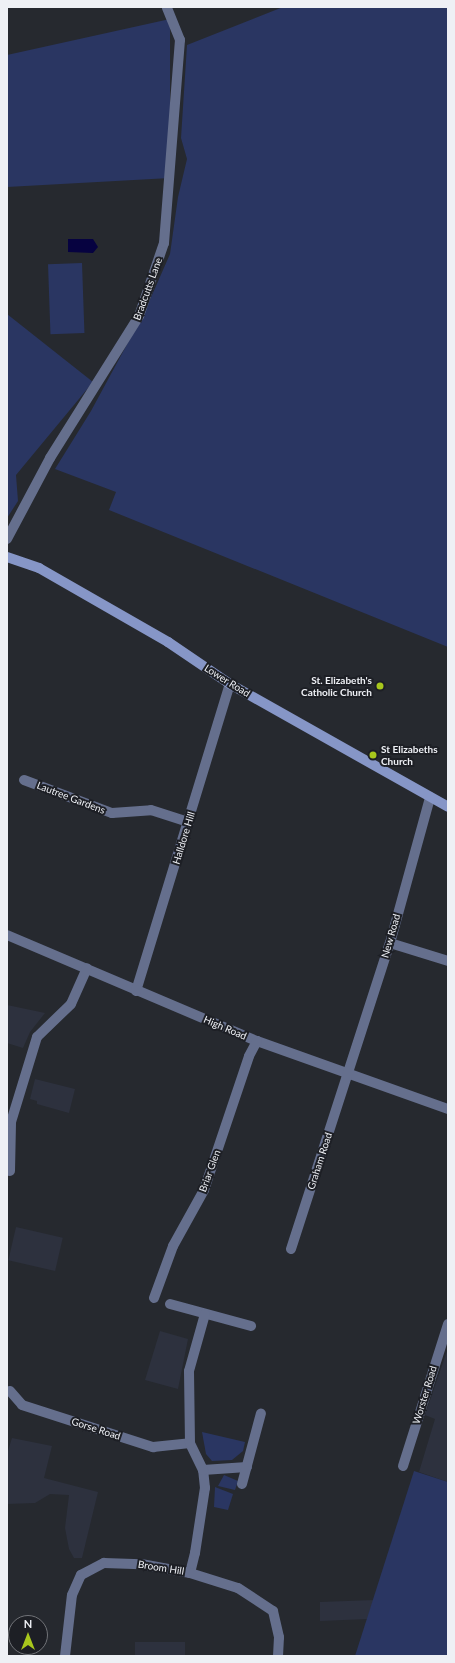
<!DOCTYPE html>
<html>
<head>
<meta charset="utf-8">
<style>
	body { margin:0 }
	#map { position:relative; width:455px; height:1663px; overflow:hidden; background:#26292f; font-family:Lato,sans-serif }
	div>[style] { position:absolute }
	[style*='--x'] { left:calc(var(--x)*1px); top:calc(var(--y)*1px); width:calc(var(--w)*1px); rotate:calc(var(--a)*1deg) }
	.built>* { inset:0; background:#2d313e; transform-origin:0 0 }
	.green>* { inset:0; background:#2a3662; transform-origin:0 0 }
	.water>* { inset:0; background:#060240 }
	.street>* { height:10px; margin:-5px; padding:0 5px; transform-origin:5px; border-radius:5px; background:#656f8d }
	.secondary>* { height:10px; margin:-5px; padding:0 5px; transform-origin:5px; border-radius:5px; background:#8696c7 }
	.dots>* { width:11px; height:11px; translate:-50% -50%; box-sizing:border-box; border:2px solid #1d1f25; border-radius:50% }
	span { translate:-50% -50%; white-space:nowrap; text-align:center; line-height:1.15; -webkit-text-stroke:4px #1d1f25; paint-order:stroke }
	.street-label { font-size:10px; color:#eef0f5 }
	.poi-label { font-size:10px; color:#eef0f5; font-weight:700 }
	.right { translate:-100% -50%; text-align:right }
	.left { translate:0 -50%; text-align:left }
	.frame { position:absolute; inset:0; border:8px solid #eef0f5; pointer-events:none }
	.north { position:absolute; left:8px; top:1615px; width:40px; height:40px; box-sizing:border-box; background:#1d1f25; border:1px solid #717378; border-radius:50%; rotate:0deg; font-size:11px; font-weight:700; line-height:16px; text-align:center; color:#eef0f5 }
	.north::after { content:''; display:block; margin:auto; width:14px; height:18px; background:#a8c71c; clip-path:polygon(50% 0,100% 100%,50% 72%,0 100%) }
</style>
</head>
<body>
<div id="map">
	<div class="built">
		<div style="clip-path:polygon(7px 1005px,45px 1013px,30px 1032px,23px 1048px,7px 1043px)"></div>
		<div style="clip-path:polygon(35px 1079px,75px 1089px,69px 1113px,37px 1104px,37px 1101px,30px 1099px)"></div>
		<div style="left:16px;top:1227px;width:48px;height:34px;rotate:13deg"></div>
		<div style="clip-path:polygon(160px 1331px,188px 1339px,178px 1389px,145px 1380px)"></div>
		<div style="clip-path:polygon(448px 1348px,448px 1482px,419px 1472px,435px 1419px,425px 1415px)"></div>
		<div style="clip-path:polygon(12px 1438px,52px 1446px,44px 1478px,98px 1492px,82px 1558px,74px 1558px,69px 1549px,65px 1528px,69px 1495px,50px 1494px,35px 1503px,7px 1504px,7px 1454px)"></div>
		<div style="clip-path:polygon(374px 1600px,367px 1619px,320px 1621px,320px 1602px)"></div>
		<div style="left:185px;top:1642px;width:14px;height:50px;rotate:90deg"></div>
	</div>
	<div class="green">
		<div style="clip-path:polygon(283px 7px,448px 7px,448px 647px,109px 510px,116px 492px,55px 469px,91px 411px,145px 311px,170px 254px,178px 197px,187px 159px,181px 138px,187px 45px)"></div>
		<div style="clip-path:polygon(170px 19px,170px 178px,7px 187px,7px 55px)"></div>
		<div style="left:82px;top:263px;width:70px;height:34px;rotate:88deg"></div>
		<div style="clip-path:polygon(7px 314px,93px 382px,16px 475px,18px 501px,7px 518px)"></div>
		<div style="clip-path:polygon(202px 1432px,245px 1442px,243px 1451px,232px 1460px,212px 1461px,206px 1454px)"></div>
		<div style="clip-path:polygon(414px 1471px,448px 1482px,448px 1656px,355px 1656px)"></div>
		<div style="clip-path:polygon(224px 1475px,238px 1481px,235px 1490px,218px 1486px)"></div>
		<div style="clip-path:polygon(215px 1487px,233px 1494px,228px 1510px,214px 1507px)"></div>
	</div>
	<div class="water">
		<div style="clip-path:polygon(68px 239px,93px 239px,98px 247px,93px 253px,68px 252px)"></div>
	</div>
	<div class="street">
		<div style="--x:7;--y:539;--w:92;--a:-62"></div>
		<div style="--x:50;--y:458;--w:168;--a:-57.9"></div>
		<div style="--x:139;--y:316;--w:77;--a:-71.1"></div>
		<div style="--x:164;--y:243;--w:204;--a:-85.5"></div>
		<div style="--x:180;--y:40;--w:35;--a:-112"></div>
		<div style="--x:24;--y:780;--w:94;--a:20.6"></div>
		<div style="--x:112;--y:813;--w:39;--a:-4"></div>
		<div style="--x:151;--y:810;--w:40;--a:18"></div>
		<div style="--x:7;--y:935;--w:272;--a:23"></div>
		<div style="--x:257;--y:1041;--w:203;--a:19.6"></div>
		<div style="--x:390;--y:943;--w:61;--a:17.2"></div>
		<div style="--x:136;--y:991;--w:321;--a:-73"></div>
		<div style="--x:10;--y:1171;--w:49;--a:-88.8"></div>
		<div style="--x:11;--y:1122;--w:89;--a:-73"></div>
		<div style="--x:37;--y:1037;--w:47;--a:-44.1"></div>
		<div style="--x:71;--y:1004;--w:39;--a:-66"></div>
		<div style="--x:291;--y:1249;--w:322;--a:-72.1"></div>
		<div style="--x:390;--y:943;--w:150;--a:-74.6"></div>
		<div style="--x:154;--y:1298;--w:55;--a:-69.9"></div>
		<div style="--x:173;--y:1246;--w:64;--a:-61"></div>
		<div style="--x:204;--y:1190;--w:141;--a:-71.4"></div>
		<div style="--x:249;--y:1056;--w:17;--a:-62"></div>
		<div style="--x:170;--y:1304;--w:84;--a:15.2"></div>
		<div style="--x:10;--y:1391;--w:18;--a:49"></div>
		<div style="--x:22;--y:1405;--w:138;--a:17.8"></div>
		<div style="--x:153;--y:1447;--w:37;--a:-6"></div>
		<div style="--x:403;--y:1466;--w:149;--a:-72.4"></div>
		<div style="--x:203;--y:1470;--w:44;--a:-3.9"></div>
		<div style="--x:242;--y:1484;--w:73;--a:-75"></div>
		<div style="--x:190;--y:1573;--w:21;--a:-76"></div>
		<div style="--x:195;--y:1553;--w:66;--a:-81.3"></div>
		<div style="--x:205;--y:1488;--w:18;--a:-96"></div>
		<div style="--x:203;--y:1470;--w:30;--a:-116"></div>
		<div style="--x:190;--y:1443;--w:72;--a:-90.8"></div>
		<div style="--x:189;--y:1371;--w:59;--a:-74.3"></div>
		<div style="--x:65;--y:1656;--w:61;--a:-83.5"></div>
		<div style="--x:72;--y:1595;--w:22;--a:-66"></div>
		<div style="--x:81;--y:1575;--w:26;--a:-28"></div>
		<div style="--x:104;--y:1563;--w:37;--a:2"></div>
		<div style="--x:141;--y:1564;--w:50;--a:10.4"></div>
		<div style="--x:190;--y:1573;--w:50;--a:17.4"></div>
		<div style="--x:238;--y:1588;--w:42;--a:33.3"></div>
		<div style="--x:273;--y:1611;--w:27;--a:77"></div>
		<div style="--x:279;--y:1637;--w:19;--a:93"></div>
	</div>
	<div class="secondary">
		<div style="--x:7;--y:557;--w:34;--a:19"></div>
		<div style="--x:39;--y:568;--w:149;--a:29.8"></div>
		<div style="--x:168;--y:642;--w:75;--a:34.1"></div>
		<div style="--x:230;--y:684;--w:250;--a:29.4"></div>
	</div>
	<div class="dots">
		<div style="left:380px;top:686px;background:#a8c71c"></div>
		<div style="left:373px;top:755px;background:#a8c71c"></div>
	</div>
	<div class="street-label">
		<span style="left:148px;top:289px;rotate:-70deg">Bradcutts Lane</span>
		<span style="left:227px;top:681px;rotate:32deg">Lower Road</span>
		<span style="left:71px;top:798px;rotate:21deg">Lautree Gardens</span>
		<span style="left:184px;top:838px;rotate:-73deg">Halldore Hill</span>
		<span style="left:391px;top:936px;rotate:-74deg">New Road</span>
		<span style="left:225px;top:1028px;rotate:23deg">High Road</span>
		<span style="left:320px;top:1161px;rotate:-72deg">Graham Road</span>
		<span style="left:210px;top:1171px;rotate:-70deg">Briar Glen</span>
		<span style="left:425px;top:1395px;rotate:-73deg">Worster Road</span>
		<span style="left:96px;top:1429px;rotate:18deg">Gorse Road</span>
		<span style="left:161px;top:1568px;rotate:9deg">Broom Hill</span>
	</div>
	<div class="poi-label">
		<span class="right" style="left:372px;top:686px">St. Elizabeth's<br>Catholic Church</span>
		<span class="left" style="left:381px;top:755px">St Elizabeths<br>Church</span>
	</div>
	<div class="frame"></div>
	<div class="north">N</div>
</div>
</body>
</html>
